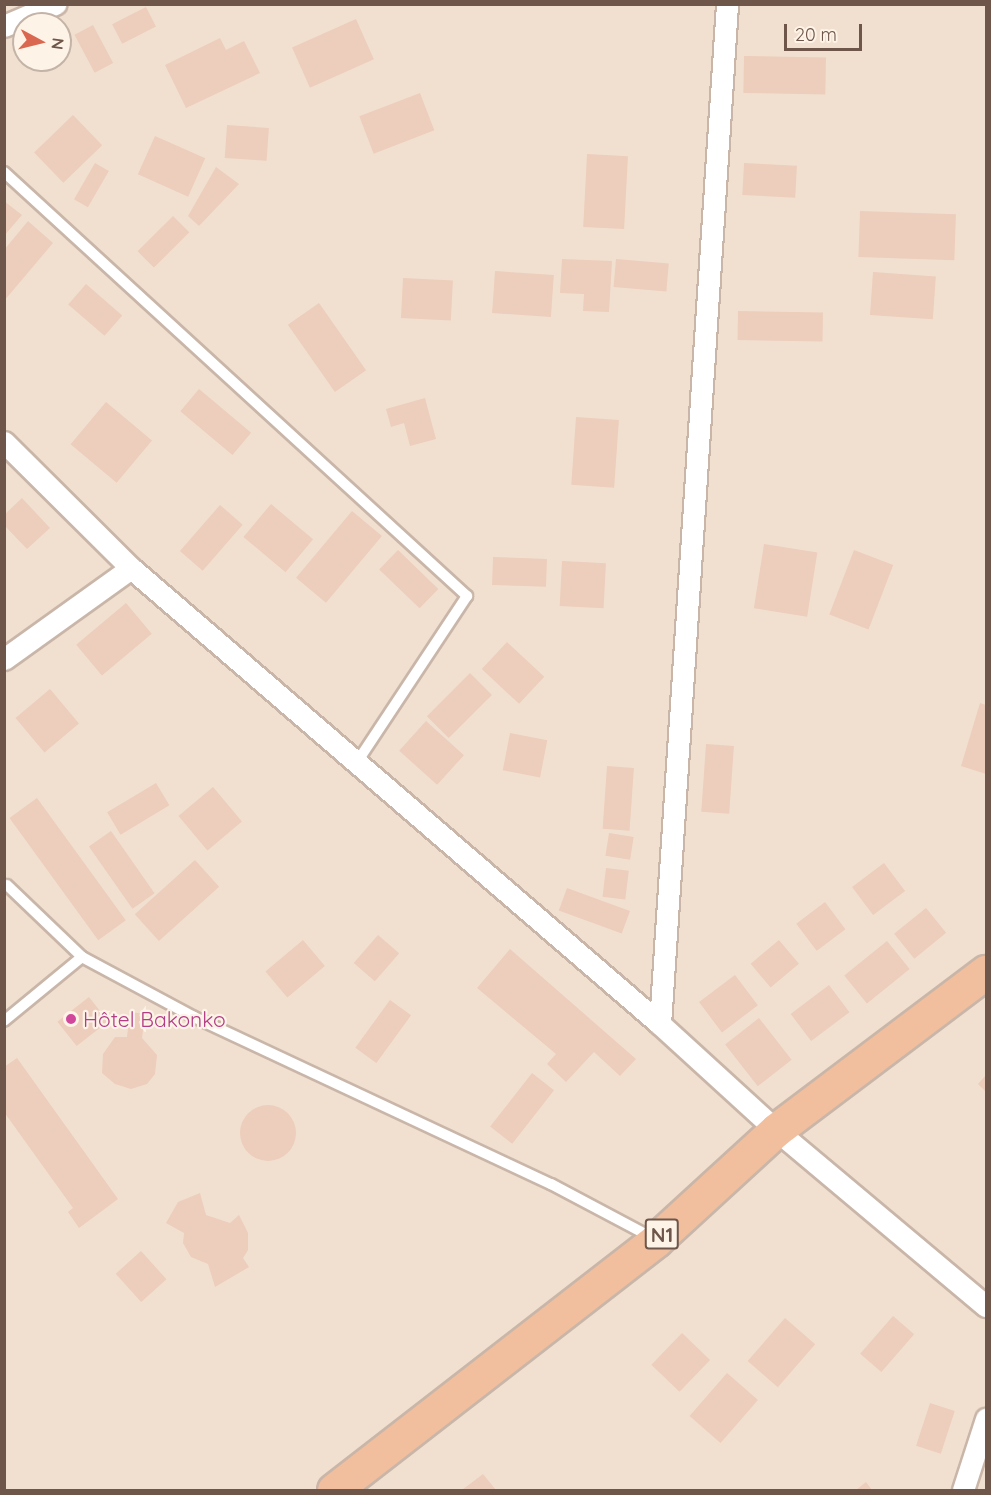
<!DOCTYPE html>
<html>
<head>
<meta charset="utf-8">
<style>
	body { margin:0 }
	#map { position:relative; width:991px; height:1495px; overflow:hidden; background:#faefe1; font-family:Quicksand,sans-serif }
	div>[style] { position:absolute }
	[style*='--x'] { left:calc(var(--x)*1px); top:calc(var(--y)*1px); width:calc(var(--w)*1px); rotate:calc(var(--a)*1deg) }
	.residential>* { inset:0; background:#f1e0d0 }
	.building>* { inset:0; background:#edcdbb; transform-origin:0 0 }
	.round { border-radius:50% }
	.roads { filter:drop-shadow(2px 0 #c9b6a9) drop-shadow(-2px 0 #c9b6a9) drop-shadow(0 2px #c9b6a9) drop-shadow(0 -2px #c9b6a9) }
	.service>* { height:10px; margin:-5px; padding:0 5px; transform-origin:5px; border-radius:5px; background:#fff }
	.minor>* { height:21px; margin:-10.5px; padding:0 10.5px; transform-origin:10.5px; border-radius:10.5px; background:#fff }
	.trunk>* { height:33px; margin:-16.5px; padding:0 16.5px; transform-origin:16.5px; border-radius:16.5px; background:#f1bf9e }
	.dots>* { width:16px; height:16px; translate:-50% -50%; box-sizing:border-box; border:3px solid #fdf3e7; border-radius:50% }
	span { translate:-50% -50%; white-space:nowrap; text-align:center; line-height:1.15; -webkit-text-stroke:4.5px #fdf3e7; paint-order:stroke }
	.shield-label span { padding:2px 4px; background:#fdf3e7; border:2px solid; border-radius:4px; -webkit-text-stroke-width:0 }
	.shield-label { font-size:20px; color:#6e564a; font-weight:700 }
	.hotel-label { font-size:21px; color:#b23c85 }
	.left { translate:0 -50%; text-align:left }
	.frame { position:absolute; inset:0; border:6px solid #6e564a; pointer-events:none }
	.north { position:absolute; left:12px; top:12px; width:60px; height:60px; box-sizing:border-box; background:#fdf3e7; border:2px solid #c4b4a8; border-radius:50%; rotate:97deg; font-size:16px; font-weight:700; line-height:24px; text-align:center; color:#6e564a }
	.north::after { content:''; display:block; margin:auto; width:21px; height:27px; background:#da6850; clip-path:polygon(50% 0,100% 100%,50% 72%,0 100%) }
	.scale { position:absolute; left:784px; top:24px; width:78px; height:27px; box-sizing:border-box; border:3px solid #6e564a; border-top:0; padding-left:8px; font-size:18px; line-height:21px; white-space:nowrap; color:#6e564a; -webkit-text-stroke:4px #fdf3e7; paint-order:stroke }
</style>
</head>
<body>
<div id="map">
	<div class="residential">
		<div style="clip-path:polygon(evenodd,5px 5px,986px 5px,986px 1490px,5px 1490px,5px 5px,24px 24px,60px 24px,60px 60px,24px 60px,24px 24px)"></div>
	</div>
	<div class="building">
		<div style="left:146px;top:7px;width:22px;height:38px;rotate:63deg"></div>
		<div style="left:356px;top:19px;width:44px;height:70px;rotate:66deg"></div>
		<div style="left:93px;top:25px;width:43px;height:21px;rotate:62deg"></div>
		<div style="clip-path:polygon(220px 38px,226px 50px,244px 41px,260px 73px,186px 108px,165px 65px)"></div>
		<div style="left:744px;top:56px;width:82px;height:37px;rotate:1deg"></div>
		<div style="left:420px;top:93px;width:40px;height:65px;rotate:69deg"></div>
		<div style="left:73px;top:115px;width:42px;height:54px;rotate:46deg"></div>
		<div style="left:227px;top:125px;width:42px;height:33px;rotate:4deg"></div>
		<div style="left:155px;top:136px;width:55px;height:42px;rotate:24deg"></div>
		<div style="left:587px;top:154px;width:41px;height:73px;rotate:3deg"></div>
		<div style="left:95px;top:163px;width:16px;height:42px;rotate:30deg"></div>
		<div style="left:744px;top:163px;width:53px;height:32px;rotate:3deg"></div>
		<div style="clip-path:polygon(216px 167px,239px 184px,199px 226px,188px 216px)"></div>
		<div style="clip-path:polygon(4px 201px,22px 215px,4px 236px)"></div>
		<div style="left:860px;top:211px;width:96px;height:46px;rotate:2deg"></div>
		<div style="left:173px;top:216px;width:23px;height:50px;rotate:45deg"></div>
		<div style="clip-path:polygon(28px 221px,53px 243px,4px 301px,4px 250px)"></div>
		<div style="clip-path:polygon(562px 259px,612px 261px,609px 312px,583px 311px,584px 294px,560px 293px)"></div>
		<div style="left:616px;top:259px;width:53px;height:28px;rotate:5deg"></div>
		<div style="left:495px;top:271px;width:59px;height:42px;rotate:4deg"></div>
		<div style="left:873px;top:272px;width:63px;height:43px;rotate:4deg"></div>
		<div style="left:403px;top:278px;width:50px;height:40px;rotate:3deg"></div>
		<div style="left:86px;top:284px;width:48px;height:27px;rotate:41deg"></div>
		<div style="left:319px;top:303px;width:82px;height:38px;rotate:55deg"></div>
		<div style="left:738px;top:311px;width:85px;height:29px;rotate:1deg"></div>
		<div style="left:199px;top:389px;width:68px;height:29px;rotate:40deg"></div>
		<div style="clip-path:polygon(425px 398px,436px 439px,410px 446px,404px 423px,391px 427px,386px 409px)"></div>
		<div style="left:106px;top:402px;width:60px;height:55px;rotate:40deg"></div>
		<div style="left:576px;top:417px;width:43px;height:68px;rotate:4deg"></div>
		<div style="clip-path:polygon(22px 498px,50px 528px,27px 549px,4px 525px,4px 515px)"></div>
		<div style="left:271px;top:504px;width:55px;height:43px;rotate:40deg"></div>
		<div style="left:220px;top:505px;width:30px;height:61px;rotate:41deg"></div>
		<div style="left:352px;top:511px;width:39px;height:87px;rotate:40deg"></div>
		<div style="left:764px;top:544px;width:54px;height:65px;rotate:9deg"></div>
		<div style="left:398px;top:550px;width:56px;height:27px;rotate:44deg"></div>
		<div style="left:854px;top:550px;width:42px;height:69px;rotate:21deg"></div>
		<div style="left:493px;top:557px;width:54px;height:28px;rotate:2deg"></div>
		<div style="left:562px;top:561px;width:44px;height:45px;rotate:3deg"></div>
		<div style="left:126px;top:603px;width:40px;height:65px;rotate:50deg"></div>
		<div style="left:507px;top:642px;width:51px;height:37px;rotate:43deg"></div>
		<div style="left:470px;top:673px;width:31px;height:61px;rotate:45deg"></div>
		<div style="left:50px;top:689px;width:45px;height:45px;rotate:50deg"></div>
		<div style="clip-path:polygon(980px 703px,986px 705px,986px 774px,961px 766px)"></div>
		<div style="left:426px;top:721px;width:51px;height:40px;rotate:42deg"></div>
		<div style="left:510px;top:733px;width:38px;height:38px;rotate:11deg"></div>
		<div style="left:706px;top:744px;width:28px;height:68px;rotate:4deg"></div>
		<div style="left:607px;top:766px;width:27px;height:63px;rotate:4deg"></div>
		<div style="left:156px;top:783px;width:26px;height:57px;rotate:59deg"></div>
		<div style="left:213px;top:787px;width:45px;height:45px;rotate:50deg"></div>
		<div style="left:37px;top:798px;width:151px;height:34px;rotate:54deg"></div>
		<div style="left:111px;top:831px;width:76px;height:27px;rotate:55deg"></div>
		<div style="left:609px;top:833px;width:25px;height:23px;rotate:9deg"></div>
		<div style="left:195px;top:860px;width:36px;height:81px;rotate:48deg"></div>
		<div style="left:884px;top:863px;width:35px;height:40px;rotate:53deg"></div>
		<div style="left:606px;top:868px;width:23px;height:29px;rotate:7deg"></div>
		<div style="left:567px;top:888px;width:67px;height:24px;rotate:20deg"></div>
		<div style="left:825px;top:902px;width:34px;height:36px;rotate:53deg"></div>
		<div style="left:926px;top:908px;width:32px;height:41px;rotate:51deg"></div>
		<div style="left:378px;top:935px;width:28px;height:37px;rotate:41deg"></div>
		<div style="left:303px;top:940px;width:34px;height:49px;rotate:50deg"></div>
		<div style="left:779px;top:940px;width:31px;height:37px;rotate:50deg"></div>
		<div style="left:887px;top:941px;width:36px;height:55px;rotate:51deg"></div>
		<div style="clip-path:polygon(510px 949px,636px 1059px,620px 1076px,594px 1052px,566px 1082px,547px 1064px,556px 1054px,477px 988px)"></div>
		<div style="left:735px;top:975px;width:38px;height:45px;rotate:53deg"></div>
		<div style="left:829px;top:985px;width:34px;height:48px;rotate:53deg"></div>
		<div style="left:89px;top:997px;width:31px;height:40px;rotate:52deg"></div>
		<div style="left:390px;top:1000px;width:26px;height:59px;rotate:36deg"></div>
		<div style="clip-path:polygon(130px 1012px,145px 1014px,142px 1038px,157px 1055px,155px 1074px,147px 1084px,131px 1089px,115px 1084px,102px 1073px,103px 1054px,115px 1037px,127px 1037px)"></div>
		<div style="left:759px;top:1018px;width:53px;height:43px;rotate:52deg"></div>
		<div style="clip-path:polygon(17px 1058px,118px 1199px,79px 1228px,68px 1212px,73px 1208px,4px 1112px,4px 1067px)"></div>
		<div style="left:532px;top:1073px;width:28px;height:68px;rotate:38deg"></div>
		<div style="clip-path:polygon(986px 1075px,986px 1092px,978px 1084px)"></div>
		<div class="round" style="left:240px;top:1105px;width:56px;height:56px"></div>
		<div style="clip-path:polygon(200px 1193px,206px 1215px,230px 1223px,239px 1215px,248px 1233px,248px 1250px,243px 1258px,249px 1267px,215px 1287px,208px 1264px,191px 1257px,183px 1243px,184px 1233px,166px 1223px,178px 1202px)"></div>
		<div style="left:141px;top:1251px;width:38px;height:34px;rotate:48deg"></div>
		<div style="left:893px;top:1316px;width:28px;height:50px;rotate:41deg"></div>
		<div style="left:785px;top:1318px;width:40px;height:57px;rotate:41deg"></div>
		<div style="left:682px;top:1333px;width:39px;height:44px;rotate:44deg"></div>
		<div style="left:727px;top:1373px;width:41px;height:57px;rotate:41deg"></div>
		<div style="left:930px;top:1403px;width:26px;height:45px;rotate:18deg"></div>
		<div style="clip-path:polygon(483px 1474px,496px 1490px,462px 1490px)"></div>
		<div style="clip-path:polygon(866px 1482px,872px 1490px,856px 1490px)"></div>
	</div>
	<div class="roads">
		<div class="service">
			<div style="--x:4;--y:172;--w:628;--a:42.48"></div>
			<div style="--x:467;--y:596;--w:201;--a:123.5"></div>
			<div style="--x:7;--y:885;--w:104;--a:43.8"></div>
			<div style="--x:82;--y:957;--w:127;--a:28.2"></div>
			<div style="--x:194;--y:1017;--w:394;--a:25.1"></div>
			<div style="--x:551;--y:1184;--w:115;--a:27.9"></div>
			<div style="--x:4;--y:1021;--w:101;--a:-39.4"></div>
		</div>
		<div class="minor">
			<div style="--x:4;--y:26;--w:56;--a:-23.3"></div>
			<div style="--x:4;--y:442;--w:179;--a:44.8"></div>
			<div style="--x:131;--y:568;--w:698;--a:40.76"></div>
			<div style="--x:660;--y:1024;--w:157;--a:42.4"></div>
			<div style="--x:776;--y:1130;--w:274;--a:40"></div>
			<div style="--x:4;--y:659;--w:156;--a:-35.6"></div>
			<div style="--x:660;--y:1024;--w:1022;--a:-86.24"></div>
			<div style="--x:963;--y:1490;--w:75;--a:-72.1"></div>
		</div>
		<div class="trunk">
			<div style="--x:334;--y:1490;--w:408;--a:-37.8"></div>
			<div style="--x:656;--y:1240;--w:163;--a:-42.5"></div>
			<div style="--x:776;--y:1130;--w:263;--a:-37"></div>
		</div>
	</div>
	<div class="dots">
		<div style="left:71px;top:1019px;background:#d1479c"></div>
	</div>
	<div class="shield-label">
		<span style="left:662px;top:1234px">N1</span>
	</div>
	<div class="hotel-label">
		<span class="left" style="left:83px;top:1019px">Hôtel Bakonko</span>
	</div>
	<div class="frame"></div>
	<div class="north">N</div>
	<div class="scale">20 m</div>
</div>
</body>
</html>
